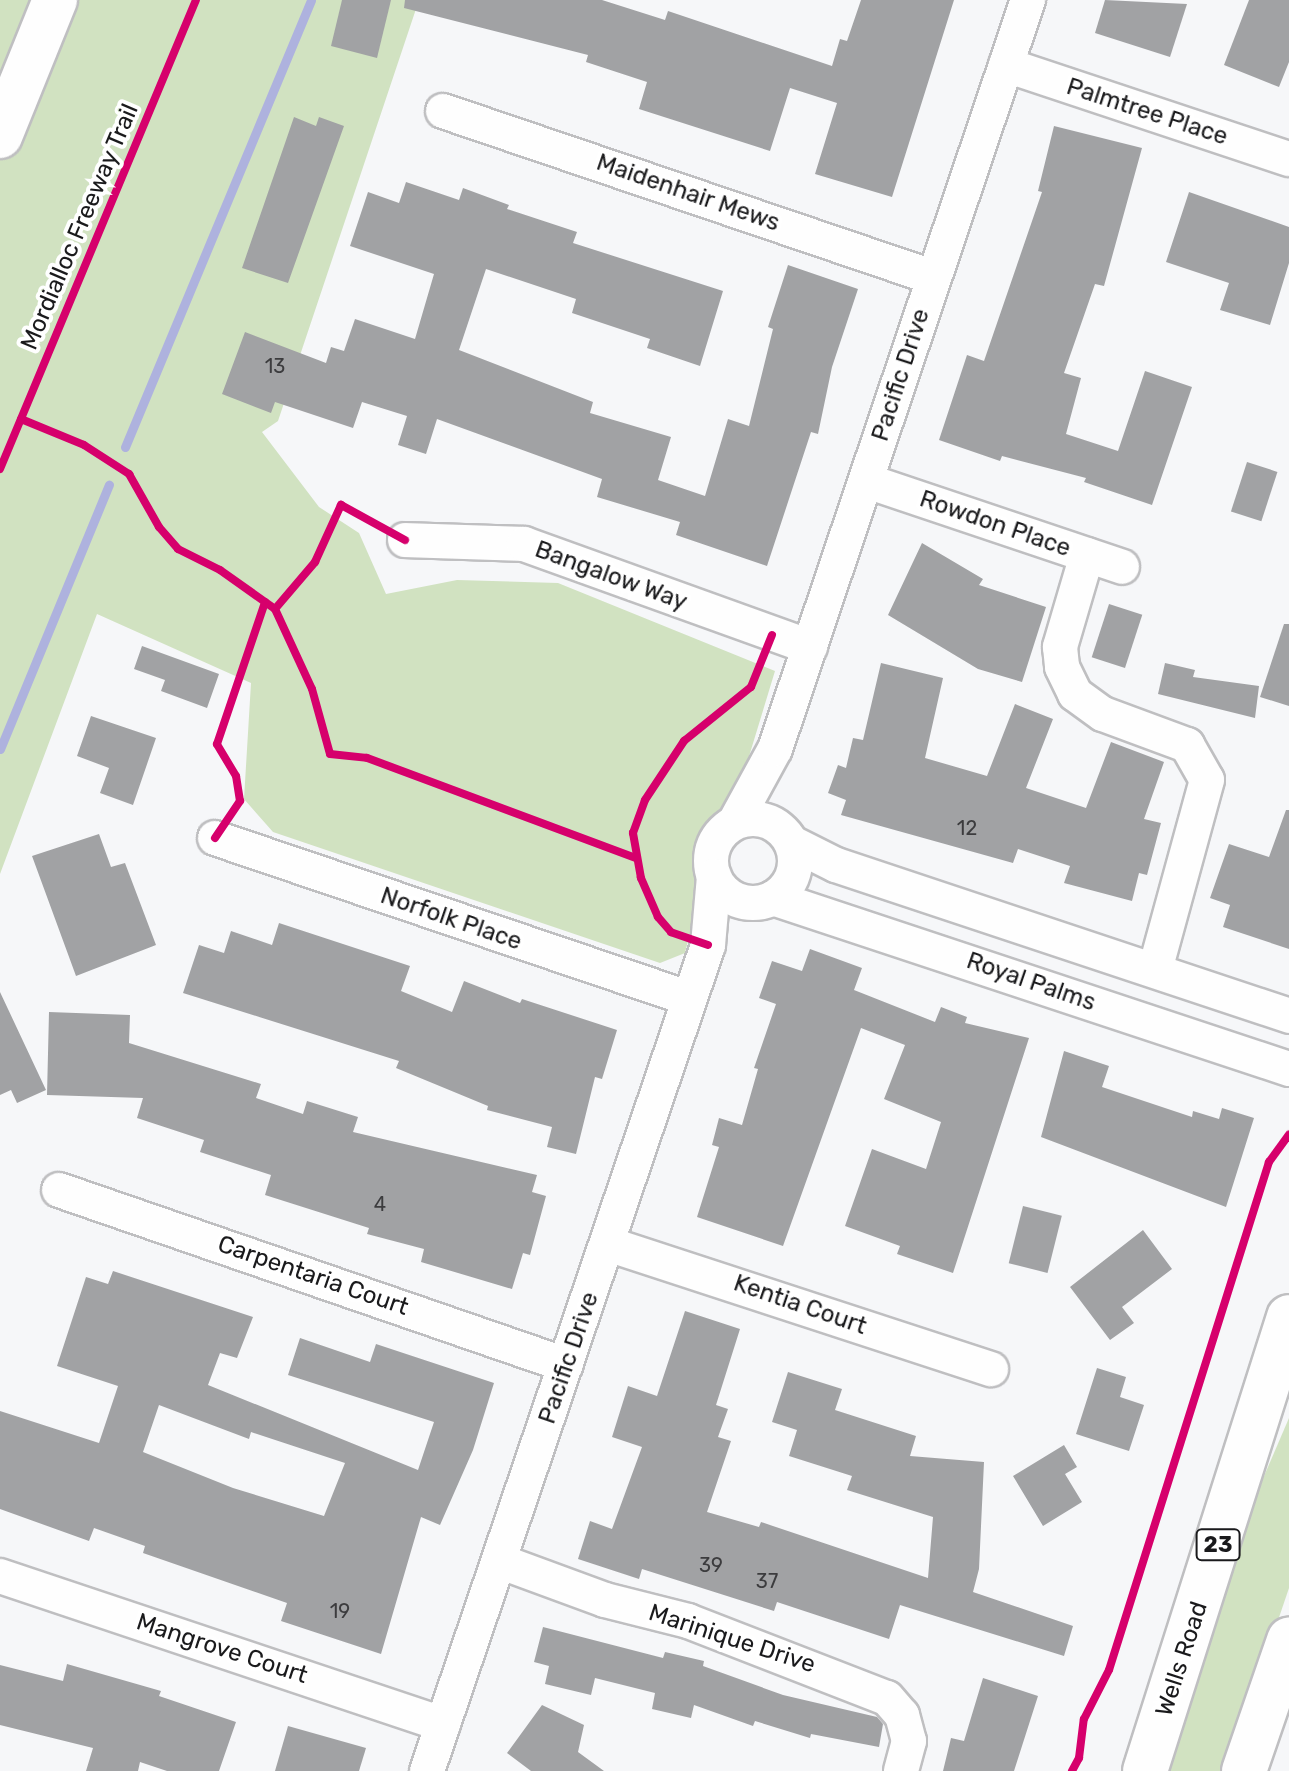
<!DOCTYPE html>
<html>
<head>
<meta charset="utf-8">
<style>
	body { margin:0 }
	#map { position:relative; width:1289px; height:1771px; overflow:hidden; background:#f6f7f9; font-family:Rubik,sans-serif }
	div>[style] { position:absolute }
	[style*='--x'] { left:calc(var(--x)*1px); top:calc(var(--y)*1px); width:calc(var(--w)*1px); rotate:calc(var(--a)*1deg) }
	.green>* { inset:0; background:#d1e2c1 }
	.stream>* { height:9px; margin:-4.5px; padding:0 4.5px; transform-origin:4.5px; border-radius:4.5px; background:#aeb2de }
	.building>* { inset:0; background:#a1a2a4; transform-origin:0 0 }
	.roads { filter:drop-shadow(2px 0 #bfbfc1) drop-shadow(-2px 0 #bfbfc1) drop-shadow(0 2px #bfbfc1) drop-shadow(0 -2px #bfbfc1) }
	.street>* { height:34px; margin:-17px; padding:0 17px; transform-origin:17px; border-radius:17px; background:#fefefe }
	.street>.ring { margin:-17px; padding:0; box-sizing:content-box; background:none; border:34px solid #fefefe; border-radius:50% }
	.primary>* { height:44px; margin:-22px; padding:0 22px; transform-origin:22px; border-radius:22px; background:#fefefe }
	.highway>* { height:44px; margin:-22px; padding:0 22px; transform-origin:22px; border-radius:22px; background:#fefefe }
	.cycleway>* { height:8px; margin:-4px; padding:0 4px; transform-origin:4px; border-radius:4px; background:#d6006c }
	span { translate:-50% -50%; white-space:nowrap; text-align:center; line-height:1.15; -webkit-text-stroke:8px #fff; paint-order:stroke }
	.number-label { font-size:20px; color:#3c3c3e }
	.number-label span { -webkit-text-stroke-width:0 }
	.shield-label span { padding:2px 6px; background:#fff; border:2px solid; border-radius:6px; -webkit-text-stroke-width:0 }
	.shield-label { font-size:22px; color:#1a1a1c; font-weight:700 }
	.street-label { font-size:24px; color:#1a1a1c }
</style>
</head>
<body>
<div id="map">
	<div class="green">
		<div style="clip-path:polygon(0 0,419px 0,278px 421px,262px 432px,319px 507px,359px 533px,386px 594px,457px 580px,558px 583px,775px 671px,733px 809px,712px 843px,685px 953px,660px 963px,273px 832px,244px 799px,251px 683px,97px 614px,0 874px)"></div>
		<div style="clip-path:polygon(1289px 1418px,1289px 1588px,1227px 1771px,1159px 1771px,1246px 1518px)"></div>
	</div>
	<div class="stream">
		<div style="--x:125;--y:447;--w:484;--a:-67.4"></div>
		<div style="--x:0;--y:749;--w:286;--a:-67.6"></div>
	</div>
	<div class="building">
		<div style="clip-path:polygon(342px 0,391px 0,377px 58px,331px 46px)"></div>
		<div style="clip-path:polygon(405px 0,602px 0,665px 20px,668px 11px,832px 66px,840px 39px,847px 41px,861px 0,954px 0,892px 197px,815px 174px,837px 103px,790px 88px,770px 151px,639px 109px,647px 82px,586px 62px,588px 55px,404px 8px)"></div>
		<div style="clip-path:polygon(1105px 0,1187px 4px,1170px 57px,1095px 33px)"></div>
		<div style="clip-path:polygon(1249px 0,1289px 0,1289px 62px,1279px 87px,1224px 65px)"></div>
		<div style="clip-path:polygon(294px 117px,316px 126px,319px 117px,344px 126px,288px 283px,242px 268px)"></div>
		<div style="clip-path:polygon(1054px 126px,1142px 148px,1104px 286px,1095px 284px,1064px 373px,1081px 378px,1066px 434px,1118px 451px,1145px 371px,1192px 387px,1152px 505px,1084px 482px,1086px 478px,1002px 456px,1000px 461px,939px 440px,967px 355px,984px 361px,1042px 192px,1038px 191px)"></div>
		<div style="clip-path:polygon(406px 182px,459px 200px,463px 188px,509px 205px,507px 209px,577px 232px,573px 243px,723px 291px,700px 366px,647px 348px,650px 339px,572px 313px,576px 299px,486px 269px,459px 350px,593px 402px,590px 413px,671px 437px,658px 480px,705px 496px,728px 419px,749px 426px,773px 329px,768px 327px,788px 265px,858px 289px,832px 367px,818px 434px,811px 432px,767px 566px,676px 535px,680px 522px,597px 497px,602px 479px,437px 419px,426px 454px,398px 445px,407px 416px,362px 402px,353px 428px,275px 402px,271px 413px,222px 394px,245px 332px,326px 363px,331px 347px,344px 351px,355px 319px,415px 339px,434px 274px,350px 246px,368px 192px,399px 203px)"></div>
		<div style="clip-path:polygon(1189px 192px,1289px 227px,1289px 263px,1270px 325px,1220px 310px,1229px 283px,1166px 262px)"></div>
		<div style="left:1247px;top:462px;width:32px;height:52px;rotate:18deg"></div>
		<div style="clip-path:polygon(922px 543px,983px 579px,979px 585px,1046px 607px,1022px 682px,978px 669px,888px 615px)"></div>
		<div style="left:1109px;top:604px;width:35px;height:56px;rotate:18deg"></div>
		<div style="clip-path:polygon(1284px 624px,1289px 624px,1289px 706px,1260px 697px)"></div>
		<div style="clip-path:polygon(142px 646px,219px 674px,207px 708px,161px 691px,165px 680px,134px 669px)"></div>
		<div style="clip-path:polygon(881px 663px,943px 678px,925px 758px,987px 776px,1015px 704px,1053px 719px,1026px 788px,1086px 808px,1111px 742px,1164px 762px,1144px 819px,1161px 823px,1147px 875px,1139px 873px,1132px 901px,1064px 883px,1070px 866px,1018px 849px,1013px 863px,841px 815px,846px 800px,828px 793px,838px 765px,846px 768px,853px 738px,863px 740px)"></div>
		<div style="clip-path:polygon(1165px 663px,1195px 670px,1193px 677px,1259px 686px,1255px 718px,1158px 694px)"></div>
		<div style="clip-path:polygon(91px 716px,156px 738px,133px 805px,100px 793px,109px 768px,77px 756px)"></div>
		<div style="clip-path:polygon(1286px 810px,1289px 810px,1289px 949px,1223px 927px,1230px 905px,1210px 898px,1229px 844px,1269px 857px)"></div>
		<div style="clip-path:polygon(99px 834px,111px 867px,125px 863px,156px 945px,76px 976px,32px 856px)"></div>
		<div style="clip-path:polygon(279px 923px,410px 966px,401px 991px,452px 1012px,464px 981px,520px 1003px,522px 999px,617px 1030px,602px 1079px,595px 1077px,576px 1154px,547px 1147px,552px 1127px,487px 1110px,488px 1106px,396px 1068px,399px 1061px,183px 993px,199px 945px,224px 953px,231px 931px,272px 945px)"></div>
		<div style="clip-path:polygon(810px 949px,862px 968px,854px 990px,935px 1022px,941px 1007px,967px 1017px,965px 1023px,1029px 1038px,953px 1273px,897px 1254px,900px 1246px,845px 1226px,872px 1149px,926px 1169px,941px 1122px,884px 1099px,905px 1045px,861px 1028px,783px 1246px,697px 1217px,719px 1147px,712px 1145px,719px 1118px,742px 1125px,758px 1069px,754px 1068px,776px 1004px,759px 998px,772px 961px,802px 971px)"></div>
		<div style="clip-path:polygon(0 992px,46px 1090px,17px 1103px,11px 1090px,0 1095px)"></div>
		<div style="clip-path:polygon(49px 1012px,130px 1015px,129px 1043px,261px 1084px,256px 1098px,303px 1114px,307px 1101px,358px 1117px,353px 1132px,537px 1175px,532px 1192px,546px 1196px,530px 1255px,523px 1253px,512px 1289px,421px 1262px,424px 1249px,367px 1234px,369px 1228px,265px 1195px,271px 1175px,200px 1152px,204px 1140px,137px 1118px,143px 1098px,47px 1095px)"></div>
		<div style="clip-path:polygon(1064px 1051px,1109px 1066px,1102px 1087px,1192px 1117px,1193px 1111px,1219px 1119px,1222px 1108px,1254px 1118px,1226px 1207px,1041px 1137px)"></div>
		<div style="left:1023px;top:1206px;width:40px;height:59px;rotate:14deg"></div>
		<div style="clip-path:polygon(1143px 1230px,1172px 1269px,1122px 1307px,1134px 1323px,1110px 1340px,1070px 1287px)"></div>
		<div style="clip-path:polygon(evenodd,113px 1271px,253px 1317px,237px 1358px,220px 1353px,208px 1385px,418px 1470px,434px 1422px,288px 1375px,300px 1338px,370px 1362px,376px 1344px,494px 1383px,473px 1450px,440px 1525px,421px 1517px,381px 1654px,281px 1621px,287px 1603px,143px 1553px,145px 1546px,94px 1528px,89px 1541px,0 1509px,0 1411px,99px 1443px,118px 1386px,57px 1366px,86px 1277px,108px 1284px,113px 1271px,159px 1405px,249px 1439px,251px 1432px,345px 1463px,324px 1516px,233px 1488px,143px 1452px,159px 1405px)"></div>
		<div style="clip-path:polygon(685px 1311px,740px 1329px,716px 1405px,728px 1409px,718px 1437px,731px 1441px,707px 1512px,759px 1527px,761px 1522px,928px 1578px,933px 1517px,847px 1490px,852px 1476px,789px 1456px,797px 1430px,772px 1422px,788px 1372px,842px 1389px,835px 1410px,916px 1436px,910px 1456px,984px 1462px,979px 1569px,973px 1592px,1073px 1626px,1064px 1656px,900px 1605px,889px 1639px,777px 1602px,774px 1611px,642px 1569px,639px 1579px,578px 1559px,590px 1521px,612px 1529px,642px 1447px,612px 1437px,628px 1386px,657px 1396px)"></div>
		<div style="clip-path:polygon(1097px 1368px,1126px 1377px,1120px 1397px,1144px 1405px,1129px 1451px,1076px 1434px)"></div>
		<div style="clip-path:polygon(1064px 1445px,1077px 1467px,1065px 1474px,1082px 1502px,1043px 1526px,1013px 1476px)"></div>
		<div style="clip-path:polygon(543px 1627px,663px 1658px,665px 1652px,704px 1661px,703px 1666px,783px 1695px,877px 1717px,883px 1724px,879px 1747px,811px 1734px,810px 1738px,755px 1721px,753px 1726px,694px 1705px,691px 1718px,652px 1709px,655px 1693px,595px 1678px,591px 1695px,545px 1684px,549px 1666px,534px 1662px)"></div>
		<div style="clip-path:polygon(67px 1664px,161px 1691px,159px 1696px,236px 1722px,219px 1771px,167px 1771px,140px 1762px,138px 1771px,86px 1771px,93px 1748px,0 1725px,0 1665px,63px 1681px)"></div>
		<div style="clip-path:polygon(983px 1678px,1038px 1696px,1014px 1771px,943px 1771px,951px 1738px,964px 1741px)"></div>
		<div style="clip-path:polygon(542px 1705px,584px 1725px,578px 1752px,604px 1771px,531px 1771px,507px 1753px)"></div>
		<div style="clip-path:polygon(288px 1726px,366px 1748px,359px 1771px,275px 1771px)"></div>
	</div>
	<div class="roads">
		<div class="street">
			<div style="--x:1006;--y:65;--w:298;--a:18.4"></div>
			<div style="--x:443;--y:111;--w:516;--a:18.75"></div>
			<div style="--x:867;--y:481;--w:269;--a:18.6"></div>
			<div style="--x:405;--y:540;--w:119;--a:1.9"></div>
			<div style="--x:524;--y:544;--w:304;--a:19.8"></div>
			<div style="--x:1087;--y:555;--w:96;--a:106.4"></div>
			<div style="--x:1060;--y:647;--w:20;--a:84"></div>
			<div style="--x:1062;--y:667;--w:30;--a:64"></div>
			<div style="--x:1075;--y:694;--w:34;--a:36"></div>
			<div style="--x:1103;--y:714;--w:90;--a:20.3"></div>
			<div style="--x:1187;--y:745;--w:40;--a:60.3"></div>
			<div style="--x:1207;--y:780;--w:197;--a:105.3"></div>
			<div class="ring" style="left:711px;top:819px;width:50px;height:50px"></div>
			<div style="--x:735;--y:822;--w:83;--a:-61.3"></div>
			<div style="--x:775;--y:749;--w:791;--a:-71.34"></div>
			<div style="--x:215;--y:838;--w:498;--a:18.7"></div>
			<div style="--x:792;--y:843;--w:49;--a:26.6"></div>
			<div style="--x:836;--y:865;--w:478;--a:18.4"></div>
			<div style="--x:773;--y:898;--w:544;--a:18.33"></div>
			<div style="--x:59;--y:1190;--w:536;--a:19.04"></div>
			<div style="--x:608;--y:1244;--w:403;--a:18.1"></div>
			<div style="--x:499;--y:1561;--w:113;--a:20.2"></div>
			<div style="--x:605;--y:1600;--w:86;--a:14.2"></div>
			<div style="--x:688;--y:1621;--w:213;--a:21.2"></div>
			<div style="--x:887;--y:1698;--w:23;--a:49"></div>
			<div style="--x:902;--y:1715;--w:27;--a:75"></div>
			<div style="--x:909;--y:1741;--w:31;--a:105"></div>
			<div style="--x:0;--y:1576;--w:467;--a:18.5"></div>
			<div style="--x:427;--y:1771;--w:872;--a:-71.21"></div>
			<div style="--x:708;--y:945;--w:69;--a:-85"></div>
		</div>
		<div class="primary">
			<div style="--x:1145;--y:1771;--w:476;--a:-72.4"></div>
			<div style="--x:1244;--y:1771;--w:139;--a:-71"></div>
		</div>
		<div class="highway">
			<div style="--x:0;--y:136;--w:147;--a:-68"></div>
		</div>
	</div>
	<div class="cycleway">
		<div style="--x:21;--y:419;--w:68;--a:22.4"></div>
		<div style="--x:84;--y:445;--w:54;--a:32.8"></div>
		<div style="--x:129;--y:474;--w:61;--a:60.5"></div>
		<div style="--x:159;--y:527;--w:29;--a:49"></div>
		<div style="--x:178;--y:549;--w:47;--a:26.6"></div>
		<div style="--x:220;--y:570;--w:67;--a:35.3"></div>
		<div style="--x:275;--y:609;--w:88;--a:65.2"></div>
		<div style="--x:312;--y:689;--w:67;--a:74.5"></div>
		<div style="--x:330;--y:754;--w:37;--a:6"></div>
		<div style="--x:367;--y:758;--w:287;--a:20.4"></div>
		<div style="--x:0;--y:469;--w:508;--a:-67.32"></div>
		<div style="--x:275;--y:609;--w:62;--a:-49.6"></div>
		<div style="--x:315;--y:562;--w:63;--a:-65.5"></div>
		<div style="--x:341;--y:505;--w:73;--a:28.7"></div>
		<div style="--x:215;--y:838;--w:45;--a:-56"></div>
		<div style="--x:240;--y:801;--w:25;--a:-99"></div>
		<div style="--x:236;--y:776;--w:37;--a:-121"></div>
		<div style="--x:217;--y:744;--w:150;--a:-71.3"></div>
		<div style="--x:708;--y:945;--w:39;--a:-161"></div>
		<div style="--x:671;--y:932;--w:20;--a:-131"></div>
		<div style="--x:658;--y:917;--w:43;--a:-113.6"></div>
		<div style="--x:641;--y:878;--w:46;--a:-100.1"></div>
		<div style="--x:633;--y:833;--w:35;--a:-70"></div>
		<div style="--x:645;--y:800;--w:71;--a:-56.5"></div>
		<div style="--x:684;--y:741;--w:86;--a:-38.9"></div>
		<div style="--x:751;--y:687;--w:56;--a:-68"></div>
		<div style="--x:1072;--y:1771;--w:15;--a:-62"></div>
		<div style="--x:1079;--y:1758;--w:39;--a:-83"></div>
		<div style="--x:1084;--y:1719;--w:55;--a:-63"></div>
		<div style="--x:1109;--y:1670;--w:533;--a:-72.52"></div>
		<div style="--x:1269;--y:1162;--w:34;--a:-54"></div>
	</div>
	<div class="number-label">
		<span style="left:275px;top:366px">13</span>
		<span style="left:967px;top:828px">12</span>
		<span style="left:380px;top:1204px">4</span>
		<span style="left:711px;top:1565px">39</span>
		<span style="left:767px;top:1581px">37</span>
		<span style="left:340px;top:1611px">19</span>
	</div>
	<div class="shield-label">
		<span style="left:1218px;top:1545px">23</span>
	</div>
	<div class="street-label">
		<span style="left:1147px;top:112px;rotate:18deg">Palmtree Place</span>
		<span style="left:688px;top:193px;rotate:19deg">Maidenhair Mews</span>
		<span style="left:80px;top:227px;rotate:-67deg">Mordialloc Freeway Trail</span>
		<span style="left:901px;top:375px;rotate:-72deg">Pacific Drive</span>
		<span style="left:995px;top:524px;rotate:19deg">Rowdon Place</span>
		<span style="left:611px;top:576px;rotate:20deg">Bangalow Way</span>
		<span style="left:451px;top:919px;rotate:19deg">Norfolk Place</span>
		<span style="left:1031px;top:982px;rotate:19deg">Royal Palms</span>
		<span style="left:313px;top:1276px;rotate:19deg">Carpentaria Court</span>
		<span style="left:800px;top:1305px;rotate:19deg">Kentia Court</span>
		<span style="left:569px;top:1358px;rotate:-71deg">Pacific Drive</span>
		<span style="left:732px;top:1639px;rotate:18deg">Marinique Drive</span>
		<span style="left:222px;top:1649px;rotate:18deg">Mangrove Court</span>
		<span style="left:1182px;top:1659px;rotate:-72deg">Wells Road</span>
	</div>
</div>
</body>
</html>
